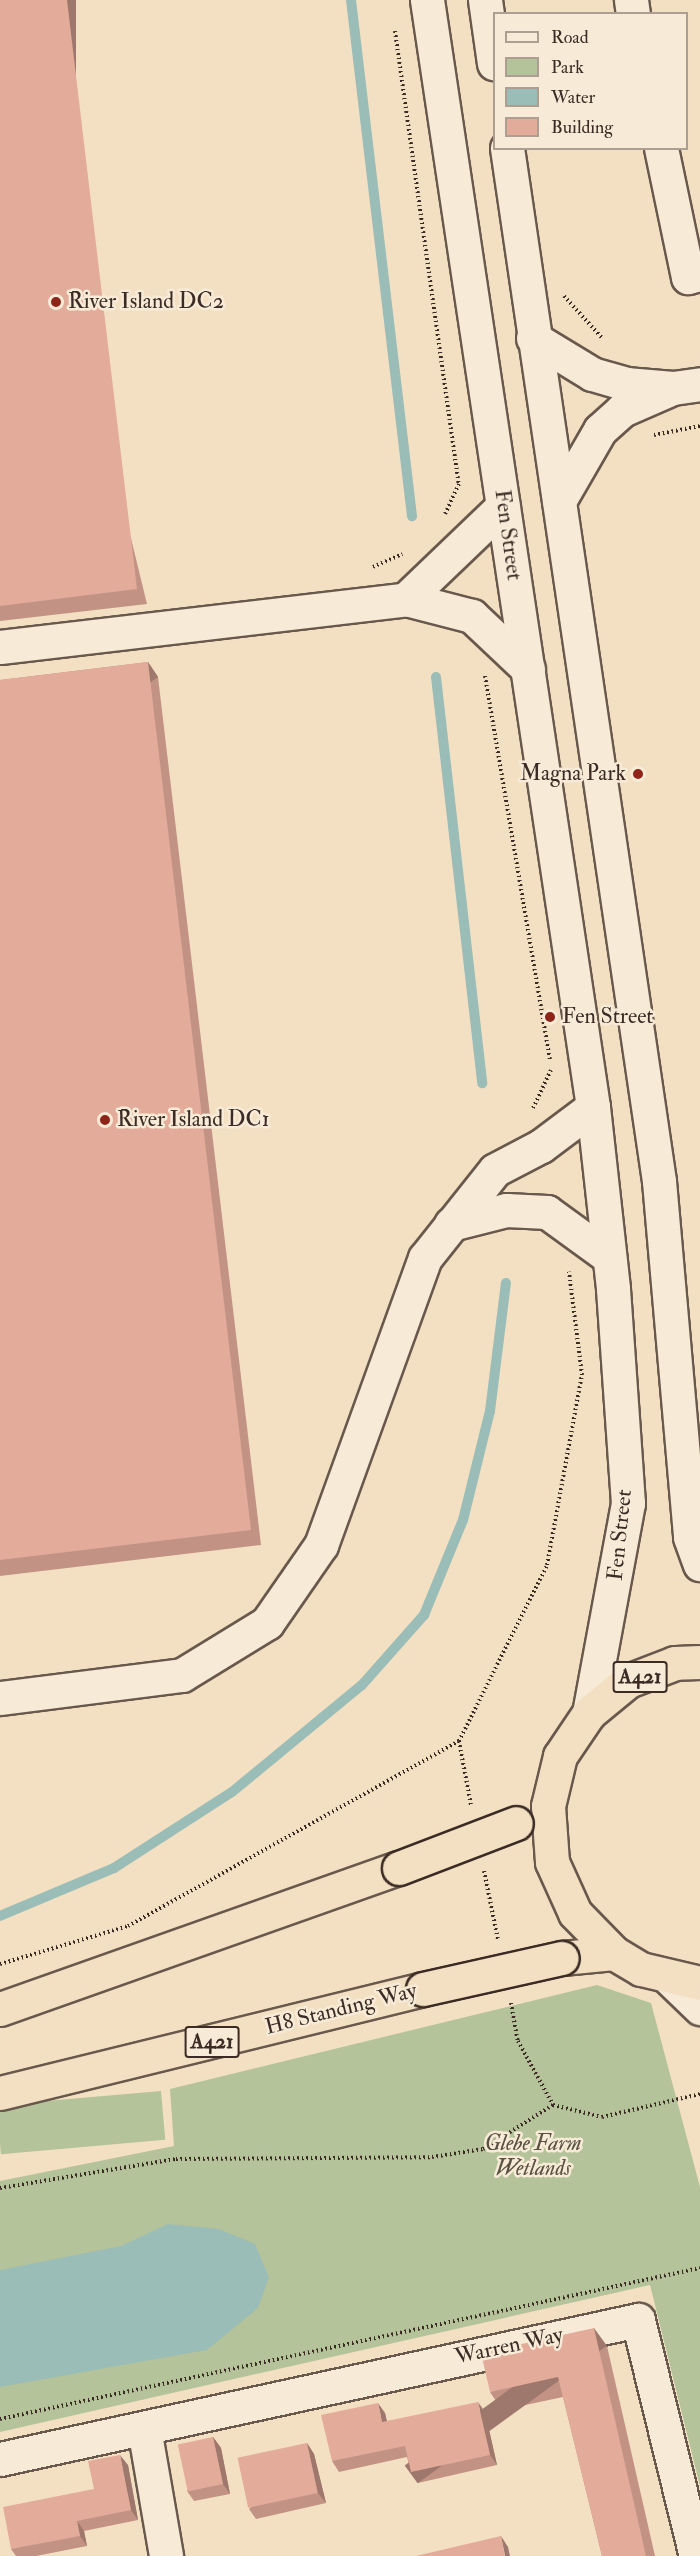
<!DOCTYPE html>
<html>
<head>
<meta charset="utf-8">
<style>
	body { margin:0 }
	#map { position:relative; width:700px; height:2556px; overflow:hidden; background:#f3e0c3; font-family:"IM FELL Double Pica",serif }
	div>[style] { position:absolute }
	[style*='--x'] { left:calc(var(--x)*1px); top:calc(var(--y)*1px); width:calc(var(--w)*1px); rotate:calc(var(--a)*1deg) }
	.green>* { inset:0; background:#b4c399; transform-origin:0 0 }
	.water>* { inset:0; background:#9bbdb7 }
	.stream>* { height:10px; margin:-5px; padding:0 5px; transform-origin:5px; border-radius:5px; background:#9bbdb7 }
	.path>* { height:4px; margin-top:-2px; transform-origin:0; background:repeating-linear-gradient(90deg,#3b2b24 0 1.5px,transparent 0 4.5px) }
	.roads { filter:drop-shadow(2px 0 #69584c) drop-shadow(-2px 0 #69584c) drop-shadow(0 2px #69584c) drop-shadow(0 -2px #69584c) }
	.minor>* { height:33px; margin:-16.5px; padding:0 16.5px; transform-origin:16.5px; border-radius:16.5px; background:#f7ebd8 }
	.highway>* { height:33px; margin:-16.5px; padding:0 16.5px; transform-origin:16.5px; border-radius:16.5px; background:#f3e0c3 }
	.bridges { filter:drop-shadow(2px 0 #3b2b24) drop-shadow(-2px 0 #3b2b24) drop-shadow(0 2px #3b2b24) drop-shadow(0 -2px #3b2b24) }
	.highway-bridge>* { height:33px; margin:-16.5px; padding:0 16.5px; transform-origin:16.5px; border-radius:16.5px; background:#f3e0c3 }
	.wall>* { inset:0; background:#c29384 }
	.shaded-wall>* { inset:0; background:#9e786c; transform-origin:0 0 }
	.building>* { inset:0; background:#e2ab9a; transform-origin:0 0 }
	.dots>* { width:16px; height:16px; translate:-50% -50%; box-sizing:border-box; border:3px solid #f7ebd8; border-radius:50% }
	span { translate:-50% -50%; white-space:nowrap; text-align:center; line-height:1.15; -webkit-text-stroke:5px #f7ebd8; paint-order:stroke }
	.shield-label span { padding:2px 4px; background:#f7ebd8; border:2px solid; border-radius:4px; -webkit-text-stroke-width:0 }
	.shield-label { font-size:21px; color:#3b2b24; font-weight:700 }
	.poi-label { font-size:22px; color:#3b2b24 }
	.left { translate:0 -50%; text-align:left }
	.right { translate:-100% -50%; text-align:right }
	.street-label { font-size:22px; color:#3b2b24 }
	.park-label { font-size:22px; color:#595141; font-style:italic }
	.legend { position:absolute; left:493px; top:12px; width:195px; height:138px; box-sizing:border-box; background:#f7ebd8; border:2px solid #ac9e90; margin:0; padding:8px 10px; list-style:none; font-size:18px; color:#3b2b24 }
	.legend li { display:flex; align-items:center; gap:12px; height:30px }
	.legend b { width:30px; border:2px solid #ac9e90 }
</style>
</head>
<body>
<div id="map">
	<div class="green">
		<div style="clip-path:polygon(597px 1985px,651px 2003px,700px 2187px,700px 2486px,650px 2285px,0 2432px,0 2181px,174px 2146px,170px 2089px)"></div>
		<div style="left:161px;top:2091px;width:49px;height:165px;rotate:85deg"></div>
	</div>
	<div class="water">
		<div style="clip-path:polygon(168px 2224px,219px 2229px,255px 2244px,269px 2277px,258px 2308px,207px 2350px,0 2387px,0 2270px,121px 2246px)"></div>
	</div>
	<div class="stream">
		<div style="--x:351;--y:0;--w:520;--a:83.26"></div>
		<div style="--x:436;--y:677;--w:409;--a:83.5"></div>
		<div style="--x:0;--y:1916;--w:124;--a:-22.8"></div>
		<div style="--x:114;--y:1868;--w:140;--a:-32.8"></div>
		<div style="--x:232;--y:1792;--w:168;--a:-39.5"></div>
		<div style="--x:362;--y:1685;--w:94;--a:-48.5"></div>
		<div style="--x:424;--y:1615;--w:103;--a:-67.7"></div>
		<div style="--x:463;--y:1520;--w:112;--a:-76.1"></div>
		<div style="--x:490;--y:1411;--w:129;--a:-82.9"></div>
	</div>
	<div class="path">
		<div style="--x:395;--y:31;--w:457;--a:82"></div>
		<div style="--x:459;--y:484;--w:33;--a:115"></div>
		<div style="--x:564;--y:296;--w:58;--a:47.8"></div>
		<div style="--x:654;--y:435;--w:47;--a:-11.1"></div>
		<div style="--x:373;--y:567;--w:32;--a:-24"></div>
		<div style="--x:485;--y:676;--w:391;--a:80.4"></div>
		<div style="--x:533;--y:1108;--w:42;--a:-64.7"></div>
		<div style="--x:459;--y:1741;--w:65;--a:79.4"></div>
		<div style="--x:484;--y:1871;--w:70;--a:78.5"></div>
		<div style="--x:0;--y:1964;--w:134;--a:-16.5"></div>
		<div style="--x:128;--y:1926;--w:379;--a:-29.2"></div>
		<div style="--x:459;--y:1741;--w:197;--a:-63.4"></div>
		<div style="--x:547;--y:1565;--w:193;--a:-79.6"></div>
		<div style="--x:582;--y:1375;--w:104;--a:-97.2"></div>
		<div style="--x:511;--y:2003;--w:39;--a:80"></div>
		<div style="--x:518;--y:2041;--w:73;--a:61.3"></div>
		<div style="--x:553;--y:2105;--w:50;--a:13.8"></div>
		<div style="--x:602;--y:2117;--w:101;--a:-13.2"></div>
		<div style="--x:0;--y:2188;--w:178;--a:-9.4"></div>
		<div style="--x:176;--y:2159;--w:256;--a:-0.4"></div>
		<div style="--x:432;--y:2157;--w:52;--a:-8.9"></div>
		<div style="--x:483;--y:2149;--w:83;--a:-32.2"></div>
		<div style="--x:0;--y:2419;--w:716;--a:-12.17"></div>
	</div>
	<div class="roads">
		<div class="minor">
			<div style="--x:427;--y:0;--w:1119;--a:81.47"></div>
			<div style="--x:593;--y:1107;--w:183;--a:83.7"></div>
			<div style="--x:613;--y:1289;--w:215;--a:86"></div>
			<div style="--x:628;--y:1503;--w:214;--a:100.5"></div>
			<div style="--x:485;--y:0;--w:64;--a:81.9"></div>
			<div style="--x:631;--y:0;--w:14;--a:82"></div>
			<div style="--x:507;--y:148;--w:1044;--a:81.63"></div>
			<div style="--x:659;--y:1181;--w:357;--a:85"></div>
			<div style="--x:690;--y:1537;--w:29;--a:70"></div>
			<div style="--x:661;--y:148;--w:132;--a:78.2"></div>
			<div style="--x:688;--y:277;--w:12;--a:-14"></div>
			<div style="--x:533;--y:338;--w:69;--a:31.4"></div>
			<div style="--x:592;--y:374;--w:35;--a:16"></div>
			<div style="--x:626;--y:384;--w:47;--a:4.9"></div>
			<div style="--x:673;--y:388;--w:27;--a:-8"></div>
			<div style="--x:559;--y:501;--w:82;--a:-60"></div>
			<div style="--x:600;--y:430;--w:30;--a:-42"></div>
			<div style="--x:622;--y:410;--w:50;--a:-23.5"></div>
			<div style="--x:406;--y:599;--w:134;--a:-43.8"></div>
			<div style="--x:0;--y:647;--w:409;--a:-6.7"></div>
			<div style="--x:406;--y:599;--w:68;--a:14.4"></div>
			<div style="--x:472;--y:616;--w:77;--a:43.4"></div>
			<div style="--x:451;--y:1224;--w:57;--a:-14.3"></div>
			<div style="--x:506;--y:1210;--w:41;--a:2.8"></div>
			<div style="--x:547;--y:1212;--w:77;--a:36"></div>
			<div style="--x:0;--y:1698;--w:183;--a:-7.2"></div>
			<div style="--x:182;--y:1675;--w:100;--a:-31.5"></div>
			<div style="--x:267;--y:1623;--w:95;--a:-55.3"></div>
			<div style="--x:321;--y:1545;--w:305;--a:-70.1"></div>
			<div style="--x:425;--y:1258;--w:112;--a:-51.5"></div>
			<div style="--x:495;--y:1170;--w:52;--a:-27.6"></div>
			<div style="--x:541;--y:1146;--w:65;--a:-36.9"></div>
			<div style="--x:670;--y:1979;--w:42;--a:44"></div>
			<div style="--x:144;--y:2428;--w:130;--a:80.2"></div>
			<div style="--x:0;--y:2459;--w:653;--a:-12.29"></div>
			<div style="--x:638;--y:2320;--w:243;--a:76.2"></div>
		</div>
		<div class="highway">
			<div style="--x:700;--y:1662;--w:25;--a:178"></div>
			<div style="--x:675;--y:1663;--w:50;--a:159"></div>
			<div style="--x:628;--y:1681;--w:50;--a:140.6"></div>
			<div style="--x:589;--y:1713;--w:52;--a:124"></div>
			<div style="--x:560;--y:1756;--w:51;--a:103.5"></div>
			<div style="--x:548;--y:1806;--w:56;--a:85.9"></div>
			<div style="--x:552;--y:1862;--w:56;--a:65.7"></div>
			<div style="--x:575;--y:1913;--w:56;--a:45.7"></div>
			<div style="--x:614;--y:1953;--w:31;--a:31"></div>
			<div style="--x:641;--y:1969;--w:61;--a:13.3"></div>
			<div style="--x:562;--y:1958;--w:52;--a:-5.5"></div>
			<div style="--x:0;--y:2009;--w:423;--a:-19.5"></div>
			<div style="--x:0;--y:2093;--w:436;--a:-13.8"></div>
		</div>
	</div>
	<div class="bridges">
		<div class="highway-bridge">
			<div style="--x:399;--y:1868;--w:125;--a:-21"></div>
			<div style="--x:423;--y:1989;--w:142;--a:-12.6"></div>
		</div>
	</div>
	<div class="wall">
		<div style="clip-path:polygon(0 0,147px 604px,0 621px)"></div>
		<div style="clip-path:polygon(148px 662px,158px 677px,261px 1545px,0 1576px,0 680px)"></div>
		<div style="clip-path:polygon(607px 2346px,655px 2556px,602px 2556px,563px 2397px,502px 2410px,490px 2392px)"></div>
		<div style="clip-path:polygon(485px 2412px,497px 2465px,418px 2483px,411px 2472px,407px 2457px,339px 2472px,332px 2461px,385px 2413px,387px 2421px)"></div>
		<div style="clip-path:polygon(213px 2437px,221px 2448px,230px 2494px,194px 2501px,187px 2491px)"></div>
		<div style="clip-path:polygon(307px 2443px,314px 2454px,326px 2503px,256px 2519px,249px 2509px)"></div>
		<div style="clip-path:polygon(128px 2465px,138px 2520px,84px 2531px,87px 2546px,36px 2556px,16px 2556px,11px 2549px)"></div>
	</div>
	<div class="shaded-wall">
		<div style="left:67px;top:0;width:9px;height:593px"></div>
		<div style="left:148px;top:662px;width:18px;height:874px;rotate:56deg"></div>
		<div style="left:594px;top:2328px;width:22px;height:234px;rotate:54deg"></div>
		<div style="clip-path:polygon(478px 2402px,485px 2412px,497px 2465px,490px 2455px)"></div>
		<div style="clip-path:polygon(378px 2403px,385px 2413px,389px 2432px,382px 2422px)"></div>
		<div style="clip-path:polygon(213px 2437px,221px 2448px,230px 2494px,223px 2484px)"></div>
		<div style="clip-path:polygon(307px 2443px,314px 2454px,326px 2503px,318px 2493px)"></div>
		<div style="clip-path:polygon(120px 2455px,128px 2465px,138px 2520px,131px 2510px)"></div>
		<div style="clip-path:polygon(77px 2521px,84px 2531px,87px 2546px,80px 2536px)"></div>
		<div style="clip-path:polygon(501px 2536px,508px 2547px,510px 2556px,505px 2556px)"></div>
	</div>
	<div class="building">
		<div style="clip-path:polygon(0 0,67px 0,137px 589px,0 606px)"></div>
		<div style="clip-path:polygon(148px 662px,251px 1530px,0 1560px,0 680px)"></div>
		<div style="clip-path:polygon(594px 2328px,646px 2556px,602px 2556px,558px 2377px,490px 2392px,481px 2353px)"></div>
		<div style="clip-path:polygon(478px 2402px,490px 2455px,411px 2472px,405px 2446px,332px 2461px,321px 2415px,378px 2403px,382px 2422px)"></div>
		<div style="left:213px;top:2437px;width:48px;height:36px;rotate:78deg"></div>
		<div style="left:307px;top:2443px;width:51px;height:71px;rotate:78deg"></div>
		<div style="clip-path:polygon(120px 2455px,131px 2510px,77px 2521px,80px 2536px,11px 2549px,3px 2507px,94px 2489px,88px 2461px)"></div>
		<div style="clip-path:polygon(501px 2536px,505px 2556px,416px 2556px)"></div>
	</div>
	<div class="dots">
		<div style="left:56px;top:302px;background:#8f2418"></div>
		<div style="left:638px;top:774px;background:#8f2418"></div>
		<div style="left:550px;top:1017px;background:#8f2418"></div>
		<div style="left:105px;top:1120px;background:#8f2418"></div>
	</div>
	<div class="shield-label">
		<span style="left:640px;top:1677px">A421</span>
		<span style="left:212px;top:2042px">A421</span>
	</div>
	<div class="poi-label">
		<span class="left" style="left:68px;top:302px">River Island DC2</span>
		<span class="right" style="left:626px;top:774px">Magna Park</span>
		<span class="left" style="left:562px;top:1017px">Fen Street</span>
		<span class="left" style="left:117px;top:1120px">River Island DC1</span>
	</div>
	<div class="street-label">
		<span style="left:508px;top:535px;rotate:82deg">Fen Street</span>
		<span style="left:620px;top:1535px;rotate:-84deg">Fen Street</span>
		<span style="left:341px;top:2009px;rotate:-14deg">H8 Standing Way</span>
		<span style="left:509px;top:2346px;rotate:-12deg">Warren Way</span>
	</div>
	<div class="park-label">
		<span style="left:533px;top:2156px">Glebe Farm<br>Wetlands</span>
	</div>
	<ul class="legend">
	<li><b style="height:8px;background:#f7ebd8"></b>Road</li>
	<li><b style="height:16px;background:#b4c399"></b>Park</li>
	<li><b style="height:16px;background:#9bbdb7"></b>Water</li>
	<li><b style="height:16px;background:#e2ab9a"></b>Building</li>
	</ul>
</div>
</body>
</html>
